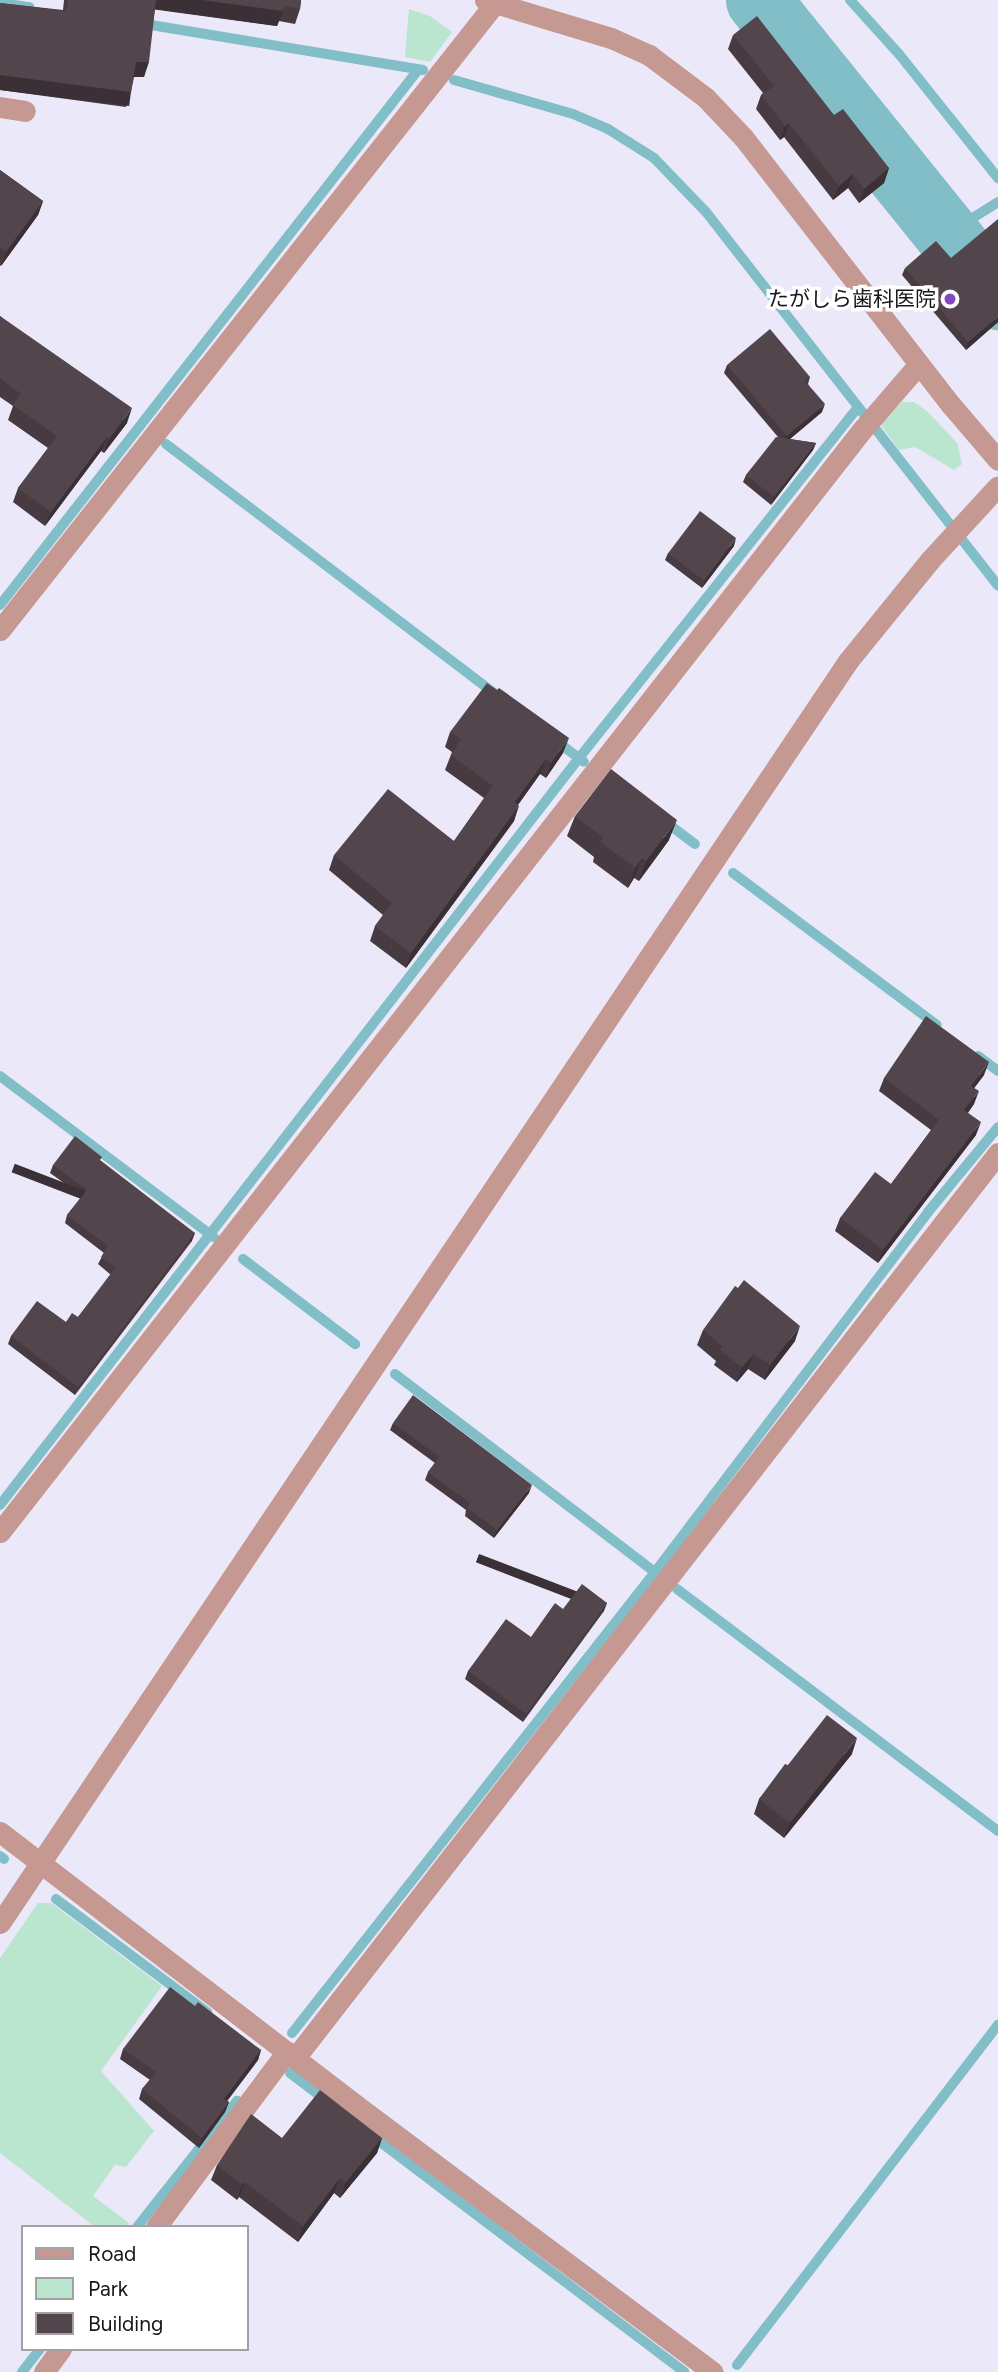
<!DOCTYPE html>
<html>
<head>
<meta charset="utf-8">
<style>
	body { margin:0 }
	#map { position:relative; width:998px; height:2372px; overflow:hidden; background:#ebe9f9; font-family:Figtree,"Noto Sans JP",sans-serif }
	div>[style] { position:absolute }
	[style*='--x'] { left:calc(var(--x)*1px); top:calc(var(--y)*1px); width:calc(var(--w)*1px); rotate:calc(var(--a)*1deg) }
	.green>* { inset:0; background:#bae5cf }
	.stream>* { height:10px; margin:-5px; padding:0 5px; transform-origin:5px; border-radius:5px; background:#82bec8 }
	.river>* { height:65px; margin:-32.5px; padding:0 32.5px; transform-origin:32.5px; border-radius:32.5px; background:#82bec8 }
	.minor>* { height:21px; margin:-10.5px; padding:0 10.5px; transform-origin:10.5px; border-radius:10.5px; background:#c59892 }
	.wall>* { inset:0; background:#473b41 }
	.shaded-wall>* { inset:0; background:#3a3035; transform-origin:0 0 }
	.building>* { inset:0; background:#53454c; transform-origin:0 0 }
	.dots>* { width:19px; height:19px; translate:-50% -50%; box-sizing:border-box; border:4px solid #fff; border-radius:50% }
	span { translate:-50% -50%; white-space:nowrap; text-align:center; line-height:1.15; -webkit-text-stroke:7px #fff; paint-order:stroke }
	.poi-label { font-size:21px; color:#16161b }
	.right { translate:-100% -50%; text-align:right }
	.legend { position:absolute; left:21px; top:2225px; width:228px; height:126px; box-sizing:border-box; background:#fff; border:2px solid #a2a2a4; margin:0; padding:9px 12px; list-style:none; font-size:21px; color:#16161b }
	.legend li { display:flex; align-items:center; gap:14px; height:35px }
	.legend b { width:35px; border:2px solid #a2a2a4 }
</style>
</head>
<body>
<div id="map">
	<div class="green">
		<div style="clip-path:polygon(409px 9px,430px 16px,452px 32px,430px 62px,405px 57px)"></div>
		<div style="clip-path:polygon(902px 402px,914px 402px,927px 411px,957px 443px,962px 464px,954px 470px,915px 447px,899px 450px,880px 424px)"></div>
		<div style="clip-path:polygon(38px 1903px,51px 1903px,162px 1986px,101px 2071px,154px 2131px,126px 2167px,115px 2165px,93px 2196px,129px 2223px,127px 2227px,95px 2227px,0 2153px,0 1958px)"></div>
	</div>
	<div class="stream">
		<div style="--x:850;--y:0;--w:73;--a:47.8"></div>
		<div style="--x:899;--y:54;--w:159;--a:51.4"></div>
		<div style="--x:0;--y:3;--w:30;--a:8"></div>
		<div style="--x:139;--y:23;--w:288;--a:9.4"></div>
		<div style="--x:454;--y:80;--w:124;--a:15.9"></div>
		<div style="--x:573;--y:114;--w:38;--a:23"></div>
		<div style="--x:608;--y:129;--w:54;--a:32.2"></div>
		<div style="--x:654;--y:158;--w:75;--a:46.1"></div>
		<div style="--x:706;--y:212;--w:474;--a:52"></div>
		<div style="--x:947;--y:234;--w:60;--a:-32.1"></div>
		<div style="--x:166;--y:444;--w:413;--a:37.2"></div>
		<div style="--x:0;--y:605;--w:679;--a:-52"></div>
		<div style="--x:555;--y:740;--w:36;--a:37"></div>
		<div style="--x:663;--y:820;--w:40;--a:37"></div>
		<div style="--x:733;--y:873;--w:254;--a:36.7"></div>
		<div style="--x:978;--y:1056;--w:25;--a:37"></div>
		<div style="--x:0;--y:1076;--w:268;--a:37"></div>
		<div style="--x:243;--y:1259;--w:141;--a:37.2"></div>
		<div style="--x:395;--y:1374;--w:327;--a:37.3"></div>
		<div style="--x:0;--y:1505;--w:945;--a:-52.22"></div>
		<div style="--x:579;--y:758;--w:447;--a:-51.5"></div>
		<div style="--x:677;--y:1589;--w:402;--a:37"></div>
		<div style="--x:0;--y:1856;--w:5;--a:37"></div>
		<div style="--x:56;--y:1899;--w:189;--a:36.8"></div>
		<div style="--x:292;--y:2033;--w:587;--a:-51.78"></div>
		<div style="--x:655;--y:1572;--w:452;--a:-52.8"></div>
		<div style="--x:928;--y:1212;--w:110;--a:-50.5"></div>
		<div style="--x:290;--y:2073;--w:48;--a:37.3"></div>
		<div style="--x:371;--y:2135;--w:393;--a:37.1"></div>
		<div style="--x:137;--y:2227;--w:161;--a:-51.6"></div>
		<div style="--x:737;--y:2365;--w:429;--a:-52.5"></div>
		<div style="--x:22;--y:2372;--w:29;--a:-52"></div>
	</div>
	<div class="river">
		<div style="--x:758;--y:0;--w:382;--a:51.1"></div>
	</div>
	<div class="minor">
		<div style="--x:485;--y:0;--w:132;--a:16.8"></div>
		<div style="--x:611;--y:38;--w:42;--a:24.1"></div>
		<div style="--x:649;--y:55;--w:71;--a:37"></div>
		<div style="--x:706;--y:98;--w:54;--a:46.5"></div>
		<div style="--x:743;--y:137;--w:339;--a:52.2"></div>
		<div style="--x:951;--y:405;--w:72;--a:49.5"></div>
		<div style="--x:0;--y:107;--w:25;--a:9"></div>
		<div style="--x:0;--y:630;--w:799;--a:-51.71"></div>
		<div style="--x:0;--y:1532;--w:1399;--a:-51.97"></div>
		<div style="--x:862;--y:430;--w:87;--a:-49.2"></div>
		<div style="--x:0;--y:1832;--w:450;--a:37.5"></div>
		<div style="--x:357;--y:2106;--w:444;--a:36.8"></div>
		<div style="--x:0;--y:1923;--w:1520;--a:-56.1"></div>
		<div style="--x:848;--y:661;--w:130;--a:-50.9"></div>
		<div style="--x:930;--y:560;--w:100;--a:-47.4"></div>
		<div style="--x:295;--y:2058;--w:1146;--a:-52.16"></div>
		<div style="--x:156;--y:2227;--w:219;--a:-53.3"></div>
		<div style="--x:44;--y:2372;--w:29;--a:-54"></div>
	</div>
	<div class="wall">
		<div style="clip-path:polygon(64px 0,301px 0,300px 9px,295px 24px,279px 21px,277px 26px,155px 9px,144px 77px,134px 77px,131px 92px,126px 107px,0 90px,0 3px,63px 10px)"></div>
		<div style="clip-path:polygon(733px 35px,834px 115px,889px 168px,884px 183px,859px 203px,848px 188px,833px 200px,784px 137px,780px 140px,756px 109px,761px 95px,763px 93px,728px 49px)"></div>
		<div style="clip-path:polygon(0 170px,43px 201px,38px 215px,1px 266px,0 265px)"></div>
		<div style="clip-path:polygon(905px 268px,998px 322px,966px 350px,902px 275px)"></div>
		<div style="clip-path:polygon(0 316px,127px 423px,104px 453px,101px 451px,45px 526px,13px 502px,18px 488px,48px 448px,8px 420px,13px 406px,0 397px)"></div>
		<div style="clip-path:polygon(727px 365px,810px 377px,808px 384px,822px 412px,790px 439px,816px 443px,813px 450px,771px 505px,743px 482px,746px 475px,778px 437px,724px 373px)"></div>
		<div style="clip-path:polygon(734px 546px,702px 588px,665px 560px,668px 553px)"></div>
		<div style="clip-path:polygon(450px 732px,563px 753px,546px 778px,540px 774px,518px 805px,514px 821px,406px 968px,370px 941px,375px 926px,383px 915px,329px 870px,334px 855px,454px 841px,484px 798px,445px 770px,452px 752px,445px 747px)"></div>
		<div style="clip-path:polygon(575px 816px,669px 840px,639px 881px,634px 878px,628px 888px,593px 862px,594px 857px,567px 836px)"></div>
		<div style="clip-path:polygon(984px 1075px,974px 1088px,974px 1104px,968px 1113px,976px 1135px,878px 1263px,835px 1231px,840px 1218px,891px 1184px,931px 1130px,879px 1091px,884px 1078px)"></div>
		<div style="clip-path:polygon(101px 1161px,192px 1241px,75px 1395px,8px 1344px,11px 1336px,66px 1322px,78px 1317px,111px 1275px,98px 1264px,104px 1253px,65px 1223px,67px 1215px,82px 1196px,50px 1173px,53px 1165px)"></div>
		<div style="clip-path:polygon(703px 1330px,795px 1341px,765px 1380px,748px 1369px,737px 1382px,714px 1365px,716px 1361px,697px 1345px)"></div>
		<div style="clip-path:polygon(393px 1423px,529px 1493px,494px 1538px,465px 1516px,466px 1510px,425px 1480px,428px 1472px,435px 1463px,390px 1430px)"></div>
		<div style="clip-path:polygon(563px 1609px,604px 1611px,523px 1722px,465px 1679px,468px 1671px,531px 1637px)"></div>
		<div style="clip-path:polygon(852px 1754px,784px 1838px,754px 1814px,759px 1799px,788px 1765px)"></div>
		<div style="clip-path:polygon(195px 2006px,261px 2050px,258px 2060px,227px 2101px,229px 2102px,225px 2112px,199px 2148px,139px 2099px,142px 2089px,150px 2080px,120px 2059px,123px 2049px)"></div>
		<div style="clip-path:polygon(282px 2138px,382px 2138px,377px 2153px,340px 2198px,334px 2193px,298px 2242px,239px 2197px,237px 2200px,211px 2180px,217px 2165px)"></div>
	</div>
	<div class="shaded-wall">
		<div style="clip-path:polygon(154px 0,202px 0,283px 11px,277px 26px,151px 9px)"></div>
		<div style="clip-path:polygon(136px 62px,149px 62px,144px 77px,130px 77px)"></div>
		<div style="left:0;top:75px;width:132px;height:15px;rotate:7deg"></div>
		<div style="clip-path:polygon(789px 123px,784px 137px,780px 140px,785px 126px)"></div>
		<div style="clip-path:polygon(889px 168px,884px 183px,859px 203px,864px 189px)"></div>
		<div style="clip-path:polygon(853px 174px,848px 188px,833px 200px,839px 186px)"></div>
		<div style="clip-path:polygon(43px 201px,38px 215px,1px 266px,6px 252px)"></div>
		<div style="clip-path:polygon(998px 317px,998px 322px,966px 350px,968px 342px)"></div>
		<div style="clip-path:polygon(825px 404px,822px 412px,784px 444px,787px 436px)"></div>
		<div style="clip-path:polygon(132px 408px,127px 423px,104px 453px,109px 439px)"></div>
		<div style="clip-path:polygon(107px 437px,101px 451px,45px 526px,51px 512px)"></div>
		<div style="clip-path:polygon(816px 443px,813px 450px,771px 505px,774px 497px)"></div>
		<div style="clip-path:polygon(736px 538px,734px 546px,702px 588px,705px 580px)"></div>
		<div style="clip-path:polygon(569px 738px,563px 753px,546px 778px,551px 763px)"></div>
		<div style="clip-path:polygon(546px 759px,540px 774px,509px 817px,515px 802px)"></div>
		<div style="clip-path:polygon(519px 806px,514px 821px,406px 968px,411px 953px)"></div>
		<div style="clip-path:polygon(677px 820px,669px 840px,639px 881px,646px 861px)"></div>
		<div style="clip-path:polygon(642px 858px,634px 878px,628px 888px,635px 868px)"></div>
		<div style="clip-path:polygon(989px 1062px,984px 1075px,966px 1099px,971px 1086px)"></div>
		<div style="clip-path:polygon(979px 1091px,974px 1104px,959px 1123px,964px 1110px)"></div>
		<div style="clip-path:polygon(981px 1122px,976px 1135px,878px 1263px,883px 1250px)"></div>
		<div style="left:195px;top:1233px;width:9px;height:193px;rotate:111deg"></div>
		<div style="clip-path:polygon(800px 1326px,795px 1341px,765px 1380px,770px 1365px)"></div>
		<div style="clip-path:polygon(754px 1354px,748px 1369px,737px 1382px,742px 1367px)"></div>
		<div style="clip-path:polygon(532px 1485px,529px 1493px,494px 1538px,497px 1530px)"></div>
		<div style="left:607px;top:1603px;width:9px;height:137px;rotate:111deg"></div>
		<div style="clip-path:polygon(857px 1738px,852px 1754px,784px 1838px,790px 1823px)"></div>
		<div style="clip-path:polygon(261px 2050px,258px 2060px,221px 2109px,224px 2099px)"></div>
		<div style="clip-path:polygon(229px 2102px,225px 2112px,199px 2148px,202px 2138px)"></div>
		<div style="clip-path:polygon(382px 2138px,377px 2153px,340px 2198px,346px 2182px)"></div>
		<div style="clip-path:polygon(340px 2178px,334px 2193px,298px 2242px,303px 2226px)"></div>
		<div style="clip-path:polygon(245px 2182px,239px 2197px,237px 2200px,242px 2185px)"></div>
	</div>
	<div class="building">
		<div style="clip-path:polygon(68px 0,156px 0,149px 62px,136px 62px,131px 92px,0 75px,0 3px,66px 11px)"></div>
		<div style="clip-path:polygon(202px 0,301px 0,300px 9px,284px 6px,283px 11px)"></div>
		<div style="clip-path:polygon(757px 16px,834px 115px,843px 109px,889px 168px,864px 189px,853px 174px,839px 186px,789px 123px,785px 126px,761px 95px,774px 86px,733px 35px)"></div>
		<div style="clip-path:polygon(0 170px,43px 201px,6px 252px,1px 248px,0 249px)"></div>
		<div style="clip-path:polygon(998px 219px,998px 317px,968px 342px,905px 268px,936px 241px,951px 258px)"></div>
		<div style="clip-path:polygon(0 316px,132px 408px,109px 439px,107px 437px,51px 512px,18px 488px,57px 436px,13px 405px,21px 394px,0 378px)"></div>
		<div style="clip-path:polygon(770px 329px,810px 377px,805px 381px,825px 404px,787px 436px,727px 365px)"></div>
		<div style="clip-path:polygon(776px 437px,816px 443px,774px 497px,746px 475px)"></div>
		<div style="left:700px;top:511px;width:45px;height:53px;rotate:37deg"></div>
		<div style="clip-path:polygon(487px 683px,497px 690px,499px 688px,569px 738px,551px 763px,546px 759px,515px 802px,519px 806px,411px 953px,375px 926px,392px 903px,334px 855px,388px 789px,454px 841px,493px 786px,451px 755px,461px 739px,450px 732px)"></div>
		<div style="clip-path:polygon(611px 769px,677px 820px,646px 861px,642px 858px,635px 868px,600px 842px,603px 837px,575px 816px)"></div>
		<div style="clip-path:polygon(926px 1016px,989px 1062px,971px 1086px,979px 1091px,964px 1110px,981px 1122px,883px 1250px,840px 1218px,875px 1172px,891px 1184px,939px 1120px,884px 1078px)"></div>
		<div style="clip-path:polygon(75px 1136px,102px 1157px,100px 1160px,195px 1233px,78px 1387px,11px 1336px,37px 1301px,66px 1322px,72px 1313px,78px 1317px,115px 1268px,101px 1257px,108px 1246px,67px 1215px,87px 1190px,53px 1165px)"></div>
		<div style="clip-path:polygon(744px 1280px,800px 1326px,770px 1365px,754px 1354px,742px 1367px,720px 1350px,722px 1346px,703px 1330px,735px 1286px,738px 1288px)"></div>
		<div style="clip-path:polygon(413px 1395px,532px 1485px,497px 1530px,467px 1508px,470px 1503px,428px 1472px,439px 1457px,393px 1423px)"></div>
		<div style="clip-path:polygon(582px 1584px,607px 1603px,526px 1714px,468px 1671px,506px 1619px,531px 1637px,555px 1603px,563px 1609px)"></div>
		<div style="clip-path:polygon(827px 1715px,857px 1738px,790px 1823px,759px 1799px,785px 1764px,788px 1765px)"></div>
		<div style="clip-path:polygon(170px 1987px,195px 2006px,198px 2002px,261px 2050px,224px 2099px,229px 2102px,202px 2138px,142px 2089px,156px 2072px,123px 2049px)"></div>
		<div style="clip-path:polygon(320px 2090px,382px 2138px,346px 2182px,340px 2178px,303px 2226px,245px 2182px,242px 2185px,217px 2165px,251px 2114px,282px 2138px)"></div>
	</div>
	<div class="dots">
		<div style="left:950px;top:299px;background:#8449bf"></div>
	</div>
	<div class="poi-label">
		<span class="right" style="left:936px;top:299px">たがしら歯科医院</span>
	</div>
	<ul class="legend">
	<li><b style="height:9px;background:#c59892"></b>Road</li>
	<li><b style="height:19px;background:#bae5cf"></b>Park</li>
	<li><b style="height:19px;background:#53454c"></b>Building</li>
	</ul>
</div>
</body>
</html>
